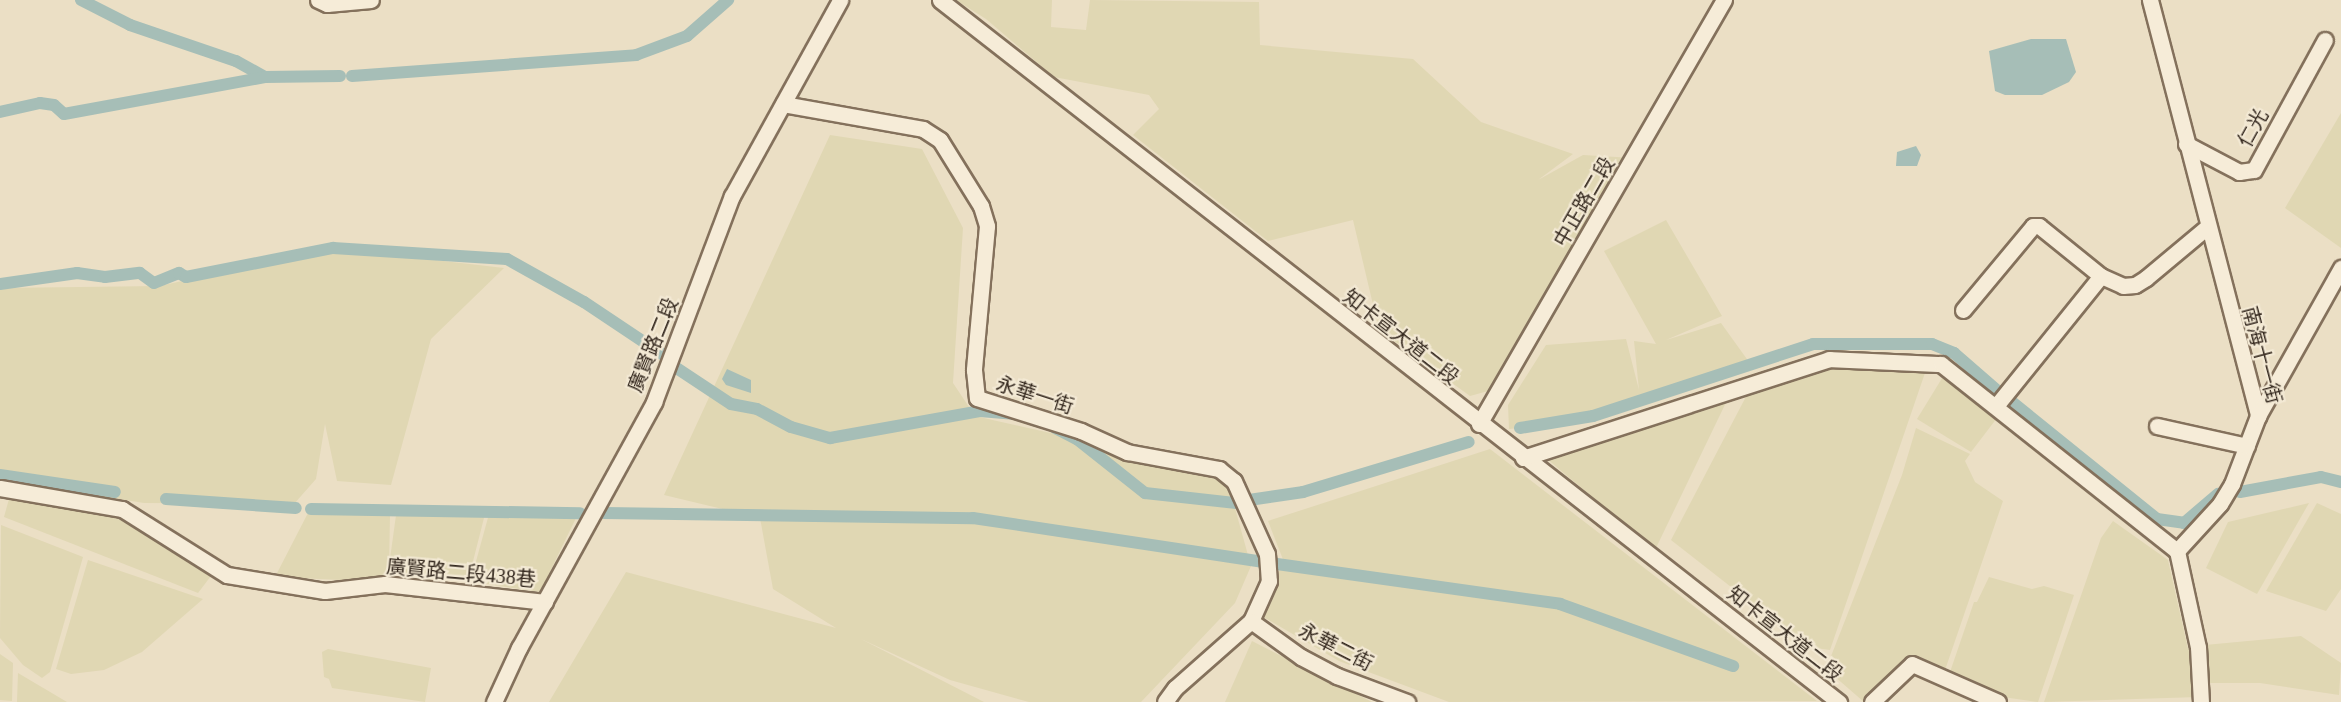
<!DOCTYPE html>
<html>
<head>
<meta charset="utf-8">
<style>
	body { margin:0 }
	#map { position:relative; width:2341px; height:702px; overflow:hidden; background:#ebdfc5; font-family:"Times New Roman","Noto Sans TC",serif }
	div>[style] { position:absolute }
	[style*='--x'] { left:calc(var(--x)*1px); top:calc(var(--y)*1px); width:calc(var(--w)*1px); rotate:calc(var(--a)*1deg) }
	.farmland>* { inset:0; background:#e0d7b3 }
	.water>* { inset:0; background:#a6beb7 }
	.canal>* { height:12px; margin:-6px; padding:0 6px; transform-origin:6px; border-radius:6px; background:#a6beb7 }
	.roads { filter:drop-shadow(2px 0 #84715c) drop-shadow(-2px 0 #84715c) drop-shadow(0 2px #84715c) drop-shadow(0 -2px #84715c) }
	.minor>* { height:15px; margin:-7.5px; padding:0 7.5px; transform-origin:7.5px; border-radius:7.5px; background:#f6ecd8 }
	span { translate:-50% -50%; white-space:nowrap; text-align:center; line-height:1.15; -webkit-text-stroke:4.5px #f3e9d4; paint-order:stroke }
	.street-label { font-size:20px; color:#35291f }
</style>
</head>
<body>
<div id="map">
	<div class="farmland">
		<div style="clip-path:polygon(956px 0,1052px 0,1051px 27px,1086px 30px,1090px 0,1259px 2px,1260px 45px,1413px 59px,1481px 122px,1573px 154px,1538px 180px,1583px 155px,1633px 158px,1573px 263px,1515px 343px,1488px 391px,1470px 396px,1379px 330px,1353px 220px,1268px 241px,1133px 135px,1159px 109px,1149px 95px,1054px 77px,986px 19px)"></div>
		<div style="clip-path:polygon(2341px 113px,2341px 248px,2285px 208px)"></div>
		<div style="clip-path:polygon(830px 135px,922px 149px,963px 228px,953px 383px,975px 416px,1225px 472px,1251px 566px,1235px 603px,1141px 702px,1029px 702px,950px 680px,861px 639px,984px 702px,549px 702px,626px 572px,836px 628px,773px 589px,760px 518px,664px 495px)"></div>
		<div style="clip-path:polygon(1666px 220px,1722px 316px,1666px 340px,1721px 323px,1749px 362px,1640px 397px,1642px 404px,1592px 421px,1509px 429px,1508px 405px,1546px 345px,1626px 339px,1639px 390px,1634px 341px,1656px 344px,1604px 251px)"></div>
		<div style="clip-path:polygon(348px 250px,504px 268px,431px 339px,391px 485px,337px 481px,325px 424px,316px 479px,294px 504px,144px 503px,0 480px,0 288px,159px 286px,294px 257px)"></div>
		<div style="clip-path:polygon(1815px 366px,1927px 367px,1830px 650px,1808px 647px,1671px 540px,1750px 389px)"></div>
		<div style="clip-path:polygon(1944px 375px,1997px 418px,1971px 452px,1917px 419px)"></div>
		<div style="clip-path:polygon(1732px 390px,1655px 550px,1540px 453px)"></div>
		<div style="clip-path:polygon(1916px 428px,1970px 454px,1965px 461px,1975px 482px,2003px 501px,1944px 673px,1912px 660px,1864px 702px,1826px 669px,1902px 475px)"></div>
		<div style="clip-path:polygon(1490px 449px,1817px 701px,1449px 702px,1339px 661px,1255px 612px,1284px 562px,1268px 521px)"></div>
		<div style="clip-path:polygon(9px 499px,114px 511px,214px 572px,198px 593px,4px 517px)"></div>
		<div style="clip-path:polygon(2309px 503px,2257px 594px,2206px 568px,2228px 522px)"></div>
		<div style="clip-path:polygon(2317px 503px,2341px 514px,2341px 589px,2326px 611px,2266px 591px)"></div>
		<div style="clip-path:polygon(397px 508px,485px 514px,468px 581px,389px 574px,386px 582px,275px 577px,309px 511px,390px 516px,389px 566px)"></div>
		<div style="clip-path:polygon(489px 514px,576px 518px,540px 592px,474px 582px,472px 576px)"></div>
		<div style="clip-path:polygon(2113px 521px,2168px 560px,2188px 649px,2192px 648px,2198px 697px,2044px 702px,2101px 538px)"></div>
		<div style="clip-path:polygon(1px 525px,83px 557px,50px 672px,42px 678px,23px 665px,0 638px)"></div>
		<div style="clip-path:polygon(88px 560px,203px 599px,142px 652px,104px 670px,71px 674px,56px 669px)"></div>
		<div style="clip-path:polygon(1989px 577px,2032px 589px,2044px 586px,2074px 595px,2038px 702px,2003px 697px,1950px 672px,1974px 602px,1977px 602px)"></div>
		<div style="clip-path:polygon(2301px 636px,2341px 663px,2339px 695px,2260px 683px,2208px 683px,2205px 645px)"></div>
		<div style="clip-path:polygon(1252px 641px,1372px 702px,1225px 702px)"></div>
		<div style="clip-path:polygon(328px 649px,431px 668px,425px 702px,332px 688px,329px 679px,324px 677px,322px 652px)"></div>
		<div style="clip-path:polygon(0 654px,13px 663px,12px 701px,0 700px)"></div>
		<div style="clip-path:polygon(18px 673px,67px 702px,17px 702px)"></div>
	</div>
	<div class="water">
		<div style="clip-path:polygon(2031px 39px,2066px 39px,2076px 72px,2069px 82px,2042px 95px,2005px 95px,1995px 91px,1989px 51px)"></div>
		<div style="clip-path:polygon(1916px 146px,1921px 155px,1917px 166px,1896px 166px,1897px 152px)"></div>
		<div style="clip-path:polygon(727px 369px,751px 380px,751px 393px,726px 385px,722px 379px)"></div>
	</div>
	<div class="canal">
		<div style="--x:81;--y:0;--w:55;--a:27"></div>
		<div style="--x:130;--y:25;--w:112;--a:18.8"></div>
		<div style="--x:236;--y:61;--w:33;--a:29"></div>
		<div style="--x:352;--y:76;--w:285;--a:-4.2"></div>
		<div style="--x:636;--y:55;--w:54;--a:-20.4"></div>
		<div style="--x:687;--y:36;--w:55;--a:-41.3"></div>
		<div style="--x:0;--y:112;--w:41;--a:-12.7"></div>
		<div style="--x:40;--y:103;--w:14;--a:8"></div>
		<div style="--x:54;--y:105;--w:13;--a:42"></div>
		<div style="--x:64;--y:114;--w:204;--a:-10.4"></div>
		<div style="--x:265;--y:77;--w:75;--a:-0.8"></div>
		<div style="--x:0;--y:284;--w:78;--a:-8.1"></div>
		<div style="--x:77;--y:273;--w:28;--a:8"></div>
		<div style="--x:105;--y:277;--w:35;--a:-7"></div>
		<div style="--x:140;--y:273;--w:17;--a:36"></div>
		<div style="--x:154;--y:283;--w:27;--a:-22"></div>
		<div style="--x:179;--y:273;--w:8;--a:30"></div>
		<div style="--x:186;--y:277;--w:150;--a:-11.2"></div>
		<div style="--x:333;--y:248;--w:174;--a:3.6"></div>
		<div style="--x:507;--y:259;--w:88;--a:29.2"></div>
		<div style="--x:584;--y:302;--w:94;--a:33.7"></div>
		<div style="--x:675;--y:367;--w:67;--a:33.5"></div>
		<div style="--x:731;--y:404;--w:26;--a:11"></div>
		<div style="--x:757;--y:409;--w:38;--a:28"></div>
		<div style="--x:791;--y:427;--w:41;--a:15.8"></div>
		<div style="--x:830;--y:438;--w:152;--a:-10.2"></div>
		<div style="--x:980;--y:411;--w:33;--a:5"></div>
		<div style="--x:2007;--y:398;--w:193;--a:38.9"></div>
		<div style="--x:2157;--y:519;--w:27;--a:8"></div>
		<div style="--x:2184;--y:523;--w:45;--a:-40.5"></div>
		<div style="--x:1055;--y:428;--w:25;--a:27"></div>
		<div style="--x:1077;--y:439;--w:87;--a:38.5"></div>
		<div style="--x:1145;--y:493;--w:92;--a:6.3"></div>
		<div style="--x:1520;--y:428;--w:74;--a:-9.3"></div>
		<div style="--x:1593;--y:416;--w:231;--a:-18.1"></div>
		<div style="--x:1813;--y:344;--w:119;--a:0"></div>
		<div style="--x:1932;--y:344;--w:24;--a:22"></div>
		<div style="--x:1954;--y:353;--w:61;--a:41"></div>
		<div style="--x:0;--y:475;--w:116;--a:8.4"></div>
		<div style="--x:2240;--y:492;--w:82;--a:-10.5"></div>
		<div style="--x:2321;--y:477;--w:21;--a:14"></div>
		<div style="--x:166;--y:499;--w:130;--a:4"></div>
		<div style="--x:1249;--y:500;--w:55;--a:-8.4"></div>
		<div style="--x:1303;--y:492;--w:173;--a:-16.8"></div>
		<div style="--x:311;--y:509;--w:269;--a:0.9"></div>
		<div style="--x:604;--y:513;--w:369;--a:0.8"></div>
		<div style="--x:973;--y:518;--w:294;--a:8.6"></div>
		<div style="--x:1277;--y:564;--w:286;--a:8"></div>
		<div style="--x:1560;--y:604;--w:184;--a:19.7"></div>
	</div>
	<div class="roads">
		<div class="minor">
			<div style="--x:318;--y:0;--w:10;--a:24"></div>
			<div style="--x:327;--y:4;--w:44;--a:-5.2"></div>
			<div style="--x:940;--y:0;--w:1141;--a:37.99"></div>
			<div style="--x:2150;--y:0;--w:430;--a:75.4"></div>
			<div style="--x:2258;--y:416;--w:73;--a:110.9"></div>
			<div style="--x:2232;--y:484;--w:23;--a:121"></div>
			<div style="--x:2220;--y:504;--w:64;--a:132.5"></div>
			<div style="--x:783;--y:104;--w:142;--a:10.1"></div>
			<div style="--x:923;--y:129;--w:20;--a:33"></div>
			<div style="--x:940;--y:140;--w:78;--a:58.2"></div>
			<div style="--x:981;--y:206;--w:21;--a:73"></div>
			<div style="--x:987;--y:226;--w:145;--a:95.2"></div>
			<div style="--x:974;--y:370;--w:28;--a:84"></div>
			<div style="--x:977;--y:398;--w:109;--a:17.6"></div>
			<div style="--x:1081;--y:431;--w:51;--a:24.5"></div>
			<div style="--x:1127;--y:452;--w:94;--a:10.5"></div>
			<div style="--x:1219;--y:469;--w:19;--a:39"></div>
			<div style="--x:1234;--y:481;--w:80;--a:65.7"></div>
			<div style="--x:1267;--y:554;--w:27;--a:86"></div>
			<div style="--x:1269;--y:581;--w:44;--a:114.2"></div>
			<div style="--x:1251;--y:621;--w:101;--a:138.6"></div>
			<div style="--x:1175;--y:688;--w:17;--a:126"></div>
			<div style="--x:2186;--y:144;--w:60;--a:27.8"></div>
			<div style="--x:2239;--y:172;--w:15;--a:-8"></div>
			<div style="--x:2254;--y:170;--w:148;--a:-61.4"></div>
			<div style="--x:1963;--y:310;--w:109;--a:-50.2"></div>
			<div style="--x:2033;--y:226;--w:6;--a:0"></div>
			<div style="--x:2039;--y:226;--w:80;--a:38.9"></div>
			<div style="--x:2101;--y:276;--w:24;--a:24"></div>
			<div style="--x:2123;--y:286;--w:12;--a:-5"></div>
			<div style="--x:2135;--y:285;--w:13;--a:-32"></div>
			<div style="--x:2146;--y:278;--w:80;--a:-39.9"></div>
			<div style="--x:1996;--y:406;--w:167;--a:-51.1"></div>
			<div style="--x:2258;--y:416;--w:170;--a:-60.7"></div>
			<div style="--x:1479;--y:424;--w:490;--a:-60"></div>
			<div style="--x:2157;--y:426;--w:92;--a:12.5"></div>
			<div style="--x:1523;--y:458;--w:322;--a:-17.9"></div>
			<div style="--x:1829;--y:359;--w:112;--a:2.6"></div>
			<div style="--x:1941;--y:364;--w:301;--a:38.4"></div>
			<div style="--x:0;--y:488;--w:124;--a:9.8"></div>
			<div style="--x:122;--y:509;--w:124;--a:32.2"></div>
			<div style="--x:227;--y:575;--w:99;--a:9.3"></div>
			<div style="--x:325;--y:591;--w:60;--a:-6.7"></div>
			<div style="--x:385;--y:584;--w:161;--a:6.4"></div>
			<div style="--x:2177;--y:551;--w:98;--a:77.7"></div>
			<div style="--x:2198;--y:647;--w:55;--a:86.9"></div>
			<div style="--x:1251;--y:621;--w:62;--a:35.8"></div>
			<div style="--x:1301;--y:657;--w:41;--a:27.8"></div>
			<div style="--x:1337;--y:676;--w:75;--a:20.4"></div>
			<div style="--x:494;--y:702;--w:60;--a:-65.2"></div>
			<div style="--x:519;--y:648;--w:281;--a:-61.2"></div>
			<div style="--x:654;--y:402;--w:220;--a:-69.3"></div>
			<div style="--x:732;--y:196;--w:224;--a:-61.1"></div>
			<div style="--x:1872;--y:702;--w:55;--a:-43.5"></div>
			<div style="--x:1912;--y:664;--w:94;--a:23.8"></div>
		</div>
	</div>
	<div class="street-label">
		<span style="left:2253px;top:128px;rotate:-61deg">仁光</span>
		<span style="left:1584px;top:202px;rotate:-60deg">中正路二段</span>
		<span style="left:1401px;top:337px;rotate:38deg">知卡宣大道二段</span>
		<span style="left:653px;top:345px;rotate:-68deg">廣賢路二段</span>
		<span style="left:2262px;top:355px;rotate:75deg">南海十一街</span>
		<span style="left:1035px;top:395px;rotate:18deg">永華一街</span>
		<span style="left:461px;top:573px;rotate:5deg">廣賢路二段438巷</span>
		<span style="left:1785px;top:634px;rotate:38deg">知卡宣大道二段</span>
		<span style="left:1336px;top:647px;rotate:27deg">永華二街</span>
	</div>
</div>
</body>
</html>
